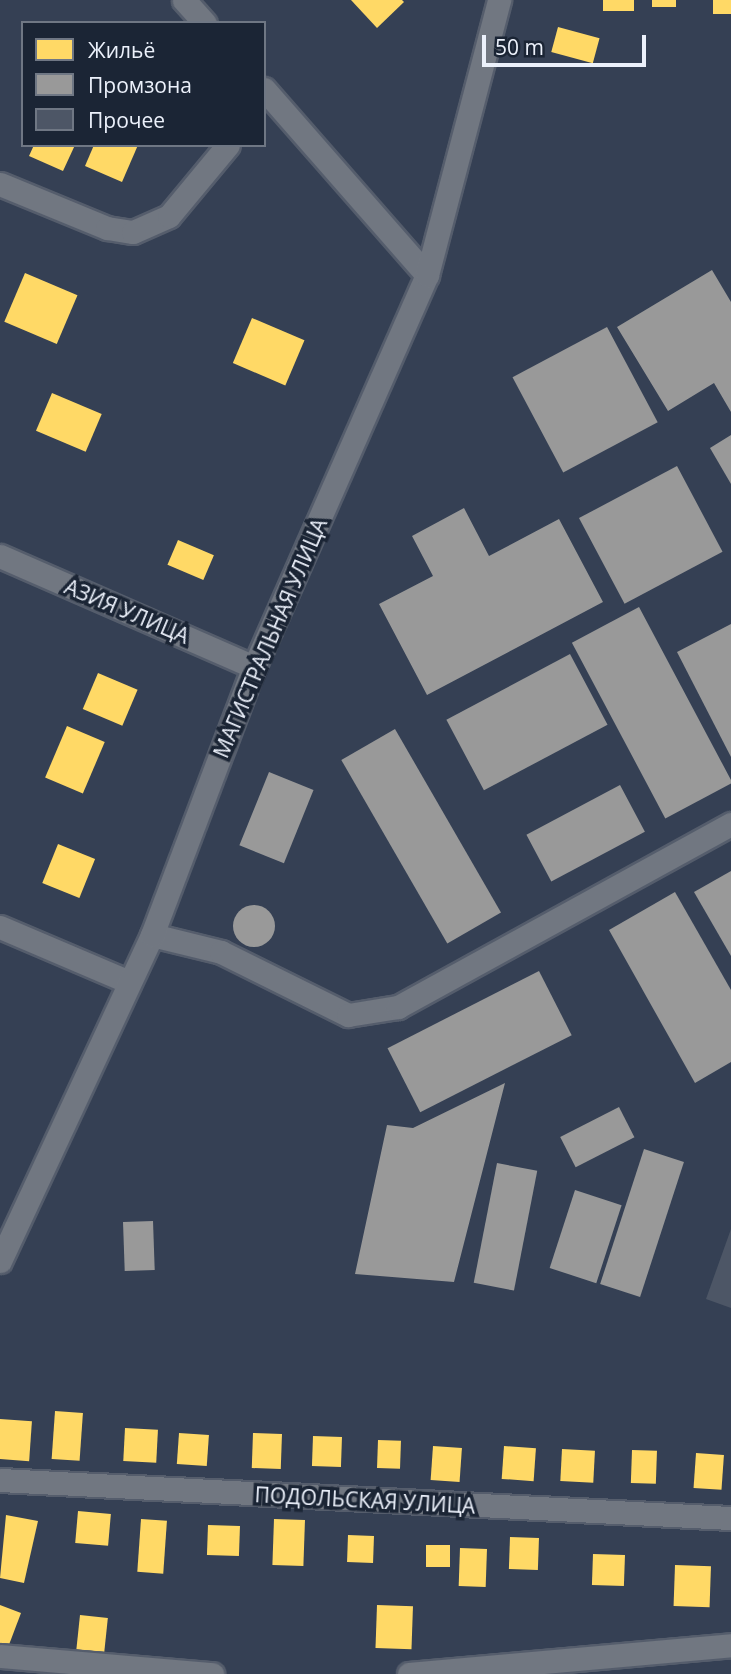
<!DOCTYPE html>
<html>
<head>
<meta charset="utf-8">
<style>
	body { margin:0 }
	#map { position:relative; width:731px; height:1674px; overflow:hidden; background:#354054; font-family:"Open Sans",sans-serif }
	div>[style] { position:absolute }
	[style*='--x'] { left:calc(var(--x)*1px); top:calc(var(--y)*1px); width:calc(var(--w)*1px); rotate:calc(var(--a)*1deg) }
	.homes>* { inset:0; background:#ffd966; transform-origin:0 0 }
	.industry>* { inset:0; background:#999; transform-origin:0 0 }
	.round { border-radius:50% }
	.building>* { inset:0; background:#4d5666 }
	.roads { filter:drop-shadow(2px 0 #555d6c) drop-shadow(-2px 0 #555d6c) drop-shadow(0 2px #555d6c) drop-shadow(0 -2px #555d6c) }
	.minor>* { height:23px; margin:-11.5px; padding:0 11.5px; transform-origin:11.5px; border-radius:11.5px; background:#717781 }
	span { translate:-50% -50%; white-space:nowrap; text-align:center; line-height:1.15; -webkit-text-stroke:7px #1b2535; paint-order:stroke }
	.street-label { font-size:21px; color:#ecf1fb }
	.legend { position:absolute; left:21px; top:21px; width:245px; height:126px; box-sizing:border-box; background:#1b2535; border:2px solid #6f7784; margin:0; padding:9px 12px; list-style:none; font-size:21px; color:#ecf1fb }
	.legend li { display:flex; align-items:center; gap:14px; height:35px }
	.legend b { width:35px; border:2px solid #6f7784 }
	.scale { position:absolute; left:482px; top:35px; width:164px; height:32px; box-sizing:border-box; border:4px solid #ecf1fb; border-top:0; padding-left:9px; font-size:21px; line-height:24px; white-space:nowrap; color:#ecf1fb; -webkit-text-stroke:5px #1b2535; paint-order:stroke }
</style>
</head>
<body>
<div id="map">
	<div class="homes">
		<div style="clip-path:polygon(351px 0,402px 0,404px 2px,377px 28px)"></div>
		<div style="left:603px;top:0;width:31px;height:11px"></div>
		<div style="left:652px;top:0;width:24px;height:7px"></div>
		<div style="left:713px;top:0;width:18px;height:14px"></div>
		<div style="left:558px;top:27px;width:43px;height:26px;rotate:15deg"></div>
		<div style="clip-path:polygon(34px 145px,75px 145px,63px 171px,29px 156px)"></div>
		<div style="clip-path:polygon(94px 145px,138px 145px,122px 182px,85px 166px)"></div>
		<div style="left:25px;top:273px;width:57px;height:53px;rotate:23deg"></div>
		<div style="left:252px;top:318px;width:57px;height:49px;rotate:23deg"></div>
		<div style="left:52px;top:393px;width:54px;height:41px;rotate:23deg"></div>
		<div style="left:178px;top:540px;width:39px;height:27px;rotate:23deg"></div>
		<div style="left:98px;top:673px;width:43px;height:39px;rotate:23deg"></div>
		<div style="left:67px;top:726px;width:41px;height:56px;rotate:23deg"></div>
		<div style="left:58px;top:844px;width:40px;height:42px;rotate:22deg"></div>
		<div style="left:55px;top:1411px;width:28px;height:48px;rotate:4deg"></div>
		<div style="left:0;top:1419px;width:32px;height:40px;rotate:4deg"></div>
		<div style="left:125px;top:1428px;width:33px;height:33px;rotate:3deg"></div>
		<div style="left:179px;top:1433px;width:30px;height:31px;rotate:4deg"></div>
		<div style="left:253px;top:1433px;width:29px;height:35px;rotate:2deg"></div>
		<div style="left:313px;top:1436px;width:29px;height:30px;rotate:2deg"></div>
		<div style="left:378px;top:1440px;width:23px;height:28px;rotate:2deg"></div>
		<div style="left:433px;top:1446px;width:29px;height:34px;rotate:4deg"></div>
		<div style="left:504px;top:1446px;width:32px;height:33px;rotate:4deg"></div>
		<div style="left:562px;top:1449px;width:33px;height:32px;rotate:3deg"></div>
		<div style="left:632px;top:1450px;width:25px;height:33px;rotate:2deg"></div>
		<div style="left:696px;top:1453px;width:28px;height:35px;rotate:4deg"></div>
		<div style="left:78px;top:1511px;width:33px;height:32px;rotate:5deg"></div>
		<div style="clip-path:polygon(6px 1515px,38px 1521px,24px 1583px,0 1578px)"></div>
		<div style="left:141px;top:1519px;width:26px;height:53px;rotate:4deg"></div>
		<div style="left:274px;top:1519px;width:31px;height:46px;rotate:2deg"></div>
		<div style="left:208px;top:1525px;width:32px;height:30px;rotate:2deg"></div>
		<div style="left:348px;top:1535px;width:26px;height:27px;rotate:2deg"></div>
		<div style="left:510px;top:1537px;width:29px;height:32px;rotate:2deg"></div>
		<div style="left:426px;top:1545px;width:24px;height:22px"></div>
		<div style="left:460px;top:1548px;width:27px;height:38px;rotate:2deg"></div>
		<div style="left:593px;top:1554px;width:32px;height:31px;rotate:2deg"></div>
		<div style="left:675px;top:1565px;width:36px;height:41px;rotate:2deg"></div>
		<div style="clip-path:polygon(0 1605px,21px 1613px,7px 1650px,0 1648px)"></div>
		<div style="left:377px;top:1605px;width:36px;height:43px;rotate:2deg"></div>
		<div style="left:80px;top:1615px;width:28px;height:35px;rotate:6deg"></div>
	</div>
	<div class="industry">
		<div style="clip-path:polygon(712px 270px,731px 302px,731px 412px,714px 383px,668px 411px,617px 327px)"></div>
		<div style="left:607px;top:327px;width:108px;height:107px;rotate:62deg"></div>
		<div style="clip-path:polygon(731px 435px,731px 484px,710px 448px)"></div>
		<div style="left:677px;top:466px;width:97px;height:111px;rotate:62deg"></div>
		<div style="clip-path:polygon(464px 508px,489px 556px,559px 519px,603px 602px,427px 695px,379px 604px,433px 576px,412px 536px)"></div>
		<div style="left:639px;top:607px;width:199px;height:76px;rotate:62deg"></div>
		<div style="clip-path:polygon(731px 624px,731px 757px,677px 652px)"></div>
		<div style="left:570px;top:654px;width:80px;height:140px;rotate:62deg"></div>
		<div style="left:395px;top:729px;width:212px;height:62px;rotate:60deg"></div>
		<div style="left:269px;top:772px;width:48px;height:79px;rotate:22deg"></div>
		<div style="left:620px;top:785px;width:53px;height:106px;rotate:62deg"></div>
		<div style="clip-path:polygon(731px 871px,731px 956px,694px 892px)"></div>
		<div style="clip-path:polygon(675px 892px,731px 990px,731px 1062px,695px 1083px,609px 930px)"></div>
		<div class="round" style="left:233px;top:905px;width:42px;height:42px"></div>
		<div style="left:539px;top:971px;width:72px;height:170px;rotate:63deg"></div>
		<div style="clip-path:polygon(505px 1083px,454px 1282px,355px 1274px,387px 1125px,413px 1128px)"></div>
		<div style="left:619px;top:1107px;width:34px;height:66px;rotate:63deg"></div>
		<div style="left:644px;top:1149px;width:42px;height:142px;rotate:18deg"></div>
		<div style="left:497px;top:1163px;width:41px;height:122px;rotate:11deg"></div>
		<div style="left:575px;top:1190px;width:49px;height:82px;rotate:18deg"></div>
		<div style="left:153px;top:1221px;width:49px;height:30px;rotate:88deg"></div>
	</div>
	<div class="building">
		<div style="clip-path:polygon(731px 1229px,731px 1308px,706px 1299px)"></div>
	</div>
	<div class="roads">
		<div class="minor">
			<div style="--x:184;--y:0;--w:31;--a:48"></div>
			<div style="--x:264;--y:89;--w:247;--a:48.8"></div>
			<div style="--x:0;--y:184;--w:116;--a:22.4"></div>
			<div style="--x:107;--y:228;--w:26;--a:9"></div>
			<div style="--x:133;--y:232;--w:39;--a:-24"></div>
			<div style="--x:169;--y:216;--w:92;--a:-50.3"></div>
			<div style="--x:0;--y:556;--w:277;--a:23.6"></div>
			<div style="--x:0;--y:927;--w:140;--a:23.1"></div>
			<div style="--x:152;--y:935;--w:71;--a:13.8"></div>
			<div style="--x:221;--y:952;--w:142;--a:26.4"></div>
			<div style="--x:348;--y:1015;--w:51;--a:-9.1"></div>
			<div style="--x:398;--y:1007;--w:380;--a:-28.8"></div>
			<div style="--x:0;--y:1261;--w:360;--a:-65"></div>
			<div style="--x:152;--y:935;--w:287;--a:-69.2"></div>
			<div style="--x:254;--y:667;--w:428;--a:-66.2"></div>
			<div style="--x:427;--y:275;--w:284;--a:-75.3"></div>
			<div style="--x:0;--y:1480;--w:732;--a:2.98"></div>
			<div style="--x:0;--y:1656;--w:213;--a:4.9"></div>
			<div style="--x:409;--y:1674;--w:323;--a:-5.1"></div>
		</div>
	</div>
	<div class="street-label">
		<span style="left:127px;top:611px;rotate:23deg">АЗИЯ УЛИЦА</span>
		<span style="left:270px;top:638px;rotate:-67deg">МАГИСТРАЛЬНАЯ УЛИЦА</span>
		<span style="left:365px;top:1500px;rotate:3deg">ПОДОЛЬСКАЯ УЛИЦА</span>
	</div>
	<ul class="legend">
	<li><b style="height:19px;background:#ffd966"></b>Жильё</li>
	<li><b style="height:19px;background:#999"></b>Промзона</li>
	<li><b style="height:19px;background:#4d5666"></b>Прочее</li>
	</ul>
	<div class="scale">50 m</div>
</div>
</body>
</html>
